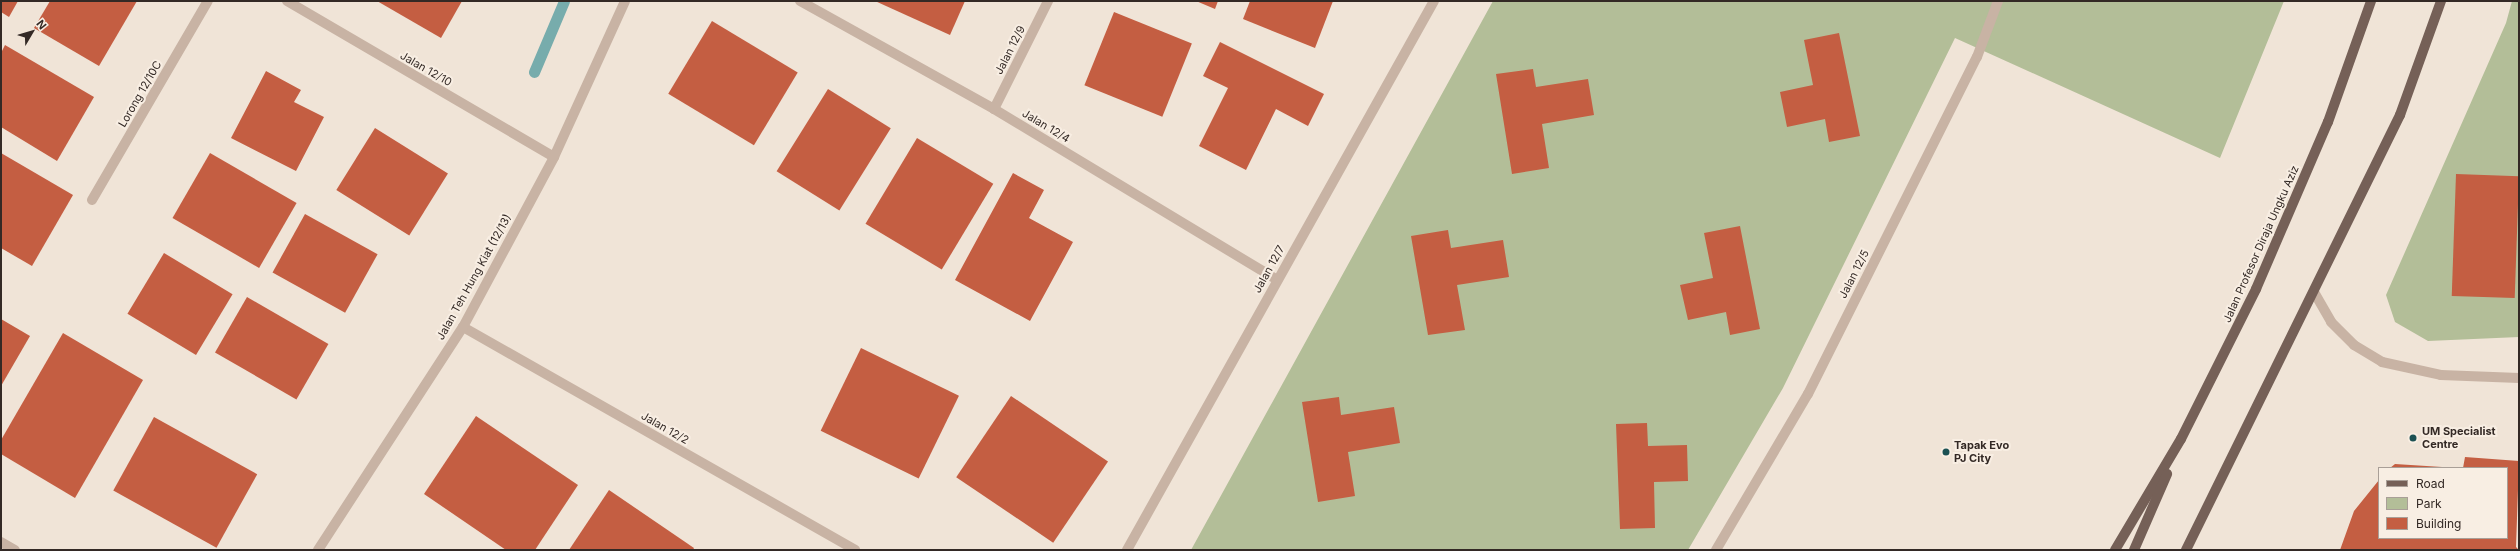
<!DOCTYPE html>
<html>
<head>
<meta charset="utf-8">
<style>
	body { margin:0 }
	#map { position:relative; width:2520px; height:551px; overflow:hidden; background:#f0e4d7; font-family:Inter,sans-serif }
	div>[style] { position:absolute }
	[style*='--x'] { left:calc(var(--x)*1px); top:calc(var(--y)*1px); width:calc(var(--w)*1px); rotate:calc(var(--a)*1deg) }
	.green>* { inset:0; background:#b3be98 }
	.stream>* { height:11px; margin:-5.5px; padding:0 5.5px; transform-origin:5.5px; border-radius:5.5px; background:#77acac }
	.building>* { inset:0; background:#c45e42; transform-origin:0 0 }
	.minor>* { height:10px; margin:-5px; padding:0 5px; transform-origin:5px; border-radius:5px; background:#c8b3a4 }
	.major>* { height:10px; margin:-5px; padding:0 5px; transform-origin:5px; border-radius:5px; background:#756057 }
	.dots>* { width:11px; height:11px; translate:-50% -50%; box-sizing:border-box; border:2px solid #f8eee3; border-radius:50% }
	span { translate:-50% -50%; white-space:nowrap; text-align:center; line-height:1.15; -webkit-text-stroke:4px #f8eee3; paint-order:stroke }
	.street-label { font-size:11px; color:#332925 }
	.poi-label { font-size:11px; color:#332925; font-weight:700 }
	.left { translate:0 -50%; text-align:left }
	.frame { position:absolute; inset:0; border:2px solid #332925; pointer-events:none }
	.legend { position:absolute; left:2378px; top:467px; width:130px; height:72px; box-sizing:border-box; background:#f8eee3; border:1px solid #a99f97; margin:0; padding:5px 7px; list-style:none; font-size:12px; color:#332925 }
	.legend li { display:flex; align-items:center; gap:8px; height:20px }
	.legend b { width:20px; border:1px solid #a99f97 }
	.north { position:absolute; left:12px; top:12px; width:40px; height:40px; -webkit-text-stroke:3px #f8eee3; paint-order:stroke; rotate:52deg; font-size:11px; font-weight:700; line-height:16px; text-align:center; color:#332925 }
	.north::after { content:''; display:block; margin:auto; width:14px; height:18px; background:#332925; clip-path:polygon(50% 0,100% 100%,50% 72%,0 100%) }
</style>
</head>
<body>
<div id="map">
	<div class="green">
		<div style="clip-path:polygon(1493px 1px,2284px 1px,2220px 158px,1955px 38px,1783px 388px,1688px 550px,1191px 550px)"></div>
		<div style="clip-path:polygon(2512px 1px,2519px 1px,2519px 337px,2428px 341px,2395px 322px,2386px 295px,2506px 23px)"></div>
	</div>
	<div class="stream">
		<div style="--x:534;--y:72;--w:77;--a:-67.1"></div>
	</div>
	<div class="building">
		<div style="clip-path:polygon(1px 1px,18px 1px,9px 17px,1px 12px)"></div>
		<div style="clip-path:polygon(50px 1px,137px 1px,99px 66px,34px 28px)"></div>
		<div style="clip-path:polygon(377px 1px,462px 1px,441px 38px)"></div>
		<div style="clip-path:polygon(875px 1px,965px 1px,950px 35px)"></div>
		<div style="clip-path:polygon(1196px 1px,1218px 1px,1215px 9px)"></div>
		<div style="clip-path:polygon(1250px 1px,1333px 1px,1315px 48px,1243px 19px)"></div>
		<div style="left:1114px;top:12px;width:84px;height:79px;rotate:22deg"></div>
		<div style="left:712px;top:21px;width:100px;height:85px;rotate:31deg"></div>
		<div style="clip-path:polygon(1839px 33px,1860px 136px,1829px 142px,1825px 119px,1787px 127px,1780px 92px,1813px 85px,1804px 40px)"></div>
		<div style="clip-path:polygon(1220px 42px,1324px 94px,1308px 126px,1276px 109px,1246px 170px,1199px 146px,1228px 88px,1203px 76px)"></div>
		<div style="clip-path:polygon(5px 45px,94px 97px,57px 161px,1px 127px,1px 53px)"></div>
		<div style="clip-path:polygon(1533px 69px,1536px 87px,1588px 79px,1594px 115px,1542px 124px,1549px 168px,1512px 174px,1496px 74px)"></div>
		<div style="clip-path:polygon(266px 71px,301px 90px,294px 102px,324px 117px,296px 171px,231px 138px)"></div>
		<div style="left:828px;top:89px;width:74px;height:97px;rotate:32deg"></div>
		<div style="left:375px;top:128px;width:86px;height:73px;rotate:32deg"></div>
		<div style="left:917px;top:138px;width:89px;height:100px;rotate:31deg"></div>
		<div style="clip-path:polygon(1px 153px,73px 195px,32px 266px,1px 248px)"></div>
		<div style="left:210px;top:153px;width:100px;height:75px;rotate:30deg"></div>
		<div style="clip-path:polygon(1013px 173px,1044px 190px,1029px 218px,1073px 242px,1030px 321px,955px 280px)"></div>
		<div style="left:2456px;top:174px;width:63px;height:122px;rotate:2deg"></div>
		<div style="left:305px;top:214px;width:83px;height:67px;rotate:29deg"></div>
		<div style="clip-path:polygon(1740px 226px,1760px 329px,1730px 335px,1726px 312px,1688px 320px,1680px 285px,1713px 278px,1704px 233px)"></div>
		<div style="clip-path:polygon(1448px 230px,1451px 248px,1503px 240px,1509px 277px,1457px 285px,1465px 330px,1428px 335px,1411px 236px)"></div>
		<div style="left:164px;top:253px;width:80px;height:71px;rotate:31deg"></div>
		<div style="left:247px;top:297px;width:94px;height:64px;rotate:30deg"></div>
		<div style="clip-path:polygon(1px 319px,30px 336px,1px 386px)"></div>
		<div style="clip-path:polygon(63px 333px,143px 380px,75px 498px,1px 454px,1px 440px)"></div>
		<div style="left:861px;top:348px;width:109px;height:92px;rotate:26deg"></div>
		<div style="left:1011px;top:396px;width:117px;height:98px;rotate:34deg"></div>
		<div style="clip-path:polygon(1339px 397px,1341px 415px,1394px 407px,1400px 443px,1348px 452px,1355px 496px,1318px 502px,1302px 402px)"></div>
		<div style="clip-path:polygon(476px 416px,578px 485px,535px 550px,506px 550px,424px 494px)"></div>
		<div style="left:154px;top:417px;width:118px;height:84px;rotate:29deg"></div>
		<div style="clip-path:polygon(1647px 423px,1648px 446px,1687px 445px,1688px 481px,1654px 482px,1655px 528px,1620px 529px,1616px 424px)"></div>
		<div style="clip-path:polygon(2465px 457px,2519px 461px,2516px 547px,2519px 550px,2340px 550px,2354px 511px,2379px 480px,2379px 538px,2507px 538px,2507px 468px,2463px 468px)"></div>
		<div style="clip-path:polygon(2395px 464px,2442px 467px,2442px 468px,2390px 468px)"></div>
		<div style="clip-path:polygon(609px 490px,694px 548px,693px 550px,569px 550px)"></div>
	</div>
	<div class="minor">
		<div style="--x:287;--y:1;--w:309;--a:30.3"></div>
		<div style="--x:800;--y:1;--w:222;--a:29.1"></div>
		<div style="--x:994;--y:109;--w:329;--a:31.1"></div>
		<div style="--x:994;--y:109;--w:121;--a:-63.4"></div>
		<div style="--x:92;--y:200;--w:230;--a:-59.8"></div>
		<div style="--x:2314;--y:292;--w:34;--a:60"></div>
		<div style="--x:2331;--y:322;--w:33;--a:45"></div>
		<div style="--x:2354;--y:345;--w:33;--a:31"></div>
		<div style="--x:2382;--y:362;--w:60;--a:12.4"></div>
		<div style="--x:2441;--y:375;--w:78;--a:2.2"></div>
		<div style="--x:463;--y:327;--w:451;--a:29.6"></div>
		<div style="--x:1;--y:542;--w:16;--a:30"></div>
		<div style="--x:318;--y:550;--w:266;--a:-57"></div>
		<div style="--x:463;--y:327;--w:193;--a:-61.8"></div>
		<div style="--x:554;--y:157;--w:171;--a:-65.5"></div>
		<div style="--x:1127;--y:550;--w:629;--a:-60.79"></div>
		<div style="--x:1716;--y:550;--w:181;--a:-59.5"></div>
		<div style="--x:1808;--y:394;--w:377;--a:-63.4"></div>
		<div style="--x:1977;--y:57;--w:60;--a:-69.4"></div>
	</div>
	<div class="major">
		<div style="--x:2115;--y:550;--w:129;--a:-59.3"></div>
		<div style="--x:2181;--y:439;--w:168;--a:-63.4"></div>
		<div style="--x:2256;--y:289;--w:182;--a:-66.7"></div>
		<div style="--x:2328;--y:122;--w:128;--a:-70.4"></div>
		<div style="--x:2134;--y:550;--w:83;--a:-66.5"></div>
		<div style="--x:2186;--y:550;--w:485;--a:-63.8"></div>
		<div style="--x:2400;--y:115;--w:121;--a:-70.2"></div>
	</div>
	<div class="dots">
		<div style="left:2413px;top:438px;background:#1c5153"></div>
		<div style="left:1946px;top:452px;background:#1c5153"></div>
	</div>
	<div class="street-label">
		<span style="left:1010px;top:50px;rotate:-63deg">Jalan 12/9</span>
		<span style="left:426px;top:69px;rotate:30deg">Jalan 12/10</span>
		<span style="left:140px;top:94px;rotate:-60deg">Lorong 12/10C</span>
		<span style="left:1046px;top:126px;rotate:31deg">Jalan 12/4</span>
		<span style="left:2261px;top:244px;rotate:-66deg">Jalan Profesor Diraja Ungku Aziz</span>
		<span style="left:1269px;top:269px;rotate:-61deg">Jalan 12/7</span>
		<span style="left:1854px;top:274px;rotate:-63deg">Jalan 12/5</span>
		<span style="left:474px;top:277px;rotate:-61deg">Jalan Teh Hung Kiat (12/13)</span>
		<span style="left:665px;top:428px;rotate:30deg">Jalan 12/2</span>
	</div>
	<div class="poi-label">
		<span class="left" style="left:2422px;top:438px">UM Specialist<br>Centre</span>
		<span class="left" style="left:1954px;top:452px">Tapak Evo<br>PJ City</span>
	</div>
	<div class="frame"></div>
	<ul class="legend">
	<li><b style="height:5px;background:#756057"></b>Road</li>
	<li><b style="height:11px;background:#b3be98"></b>Park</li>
	<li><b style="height:11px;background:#c45e42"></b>Building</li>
	</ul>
	<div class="north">N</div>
</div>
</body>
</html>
